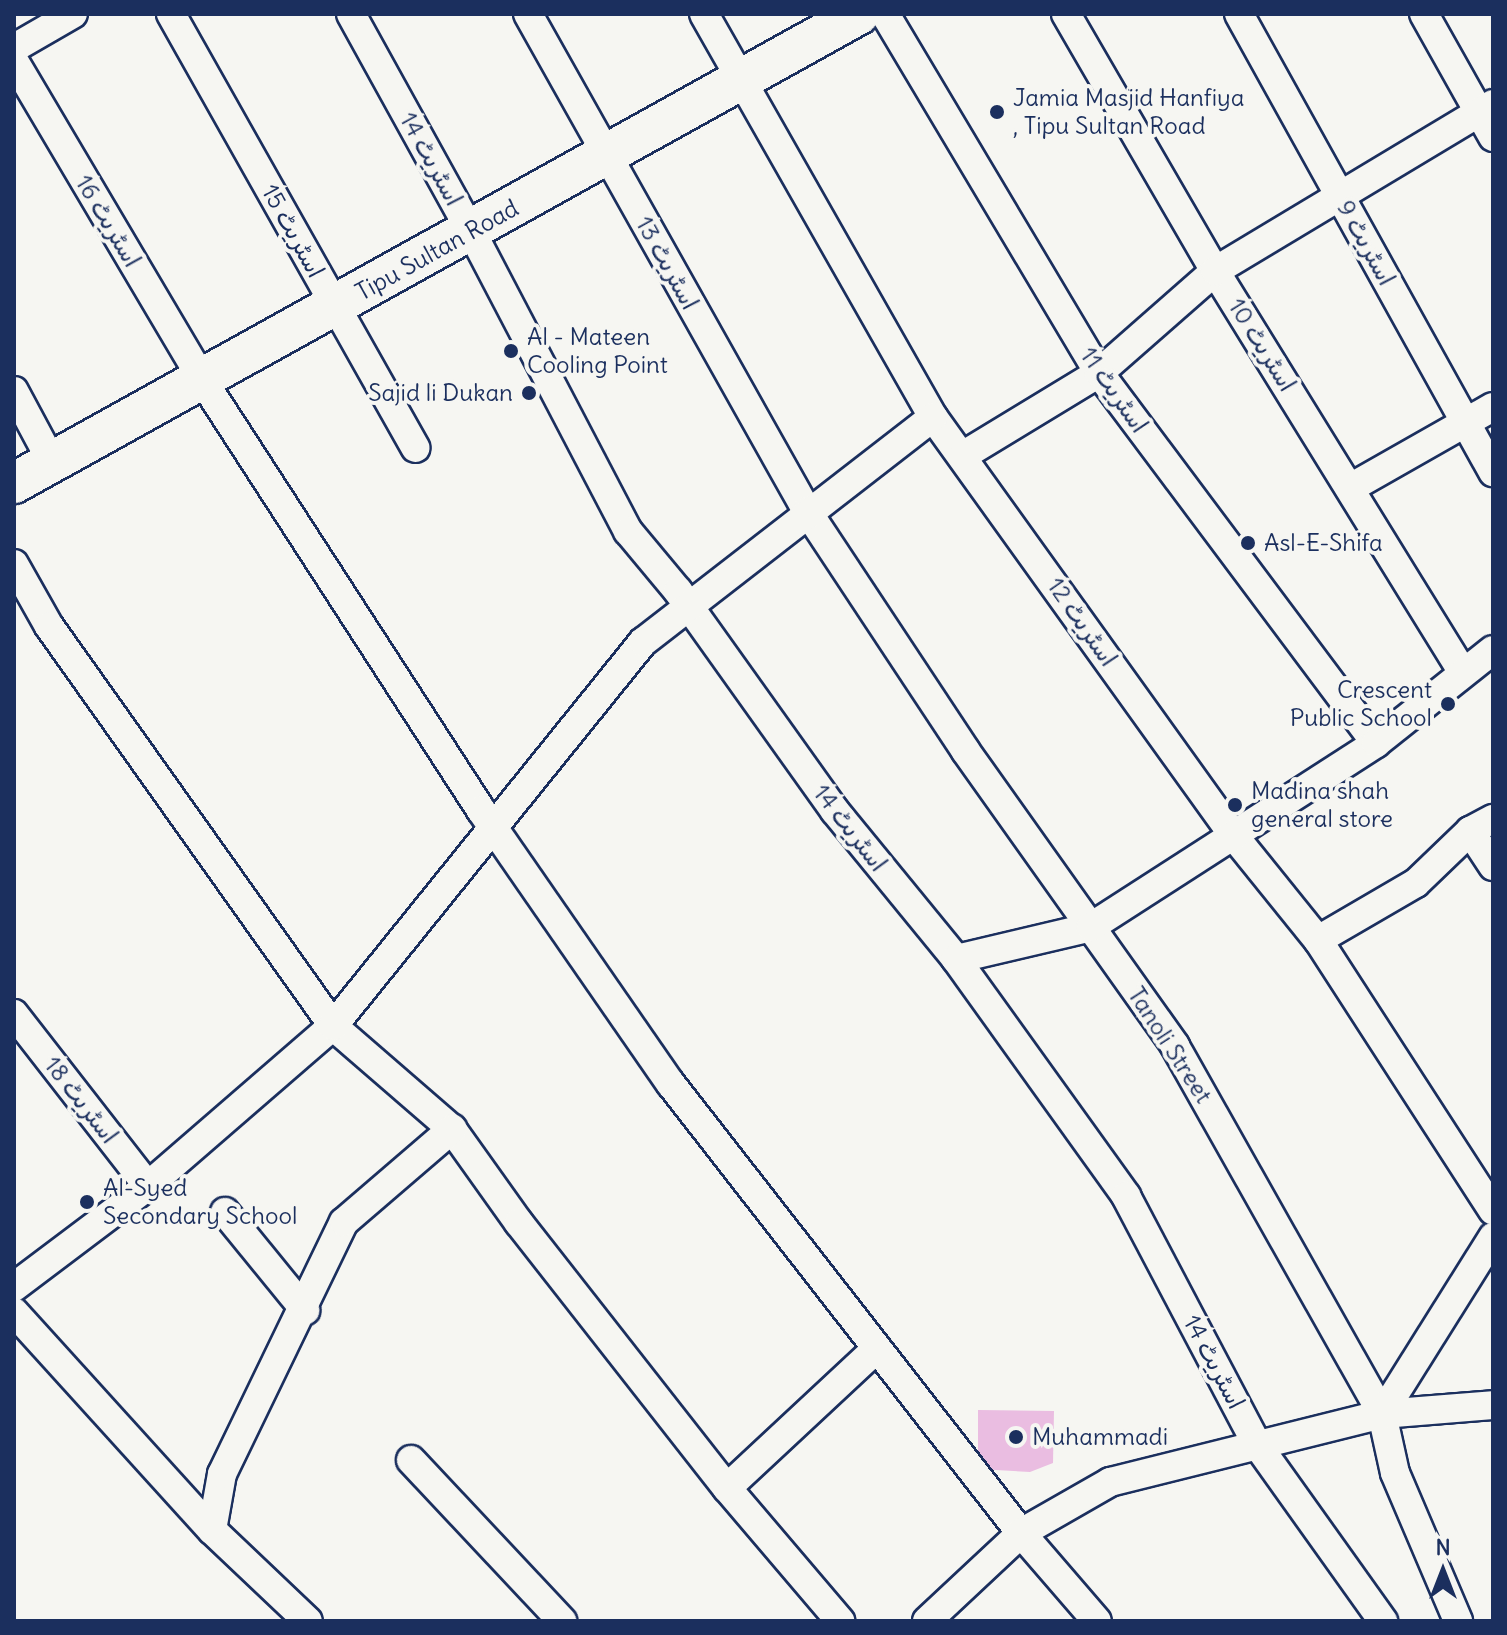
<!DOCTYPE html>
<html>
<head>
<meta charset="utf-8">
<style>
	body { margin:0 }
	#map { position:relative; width:1507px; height:1635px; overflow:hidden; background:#f6f6f2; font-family:Delius,"Playpen Sans Arabic",sans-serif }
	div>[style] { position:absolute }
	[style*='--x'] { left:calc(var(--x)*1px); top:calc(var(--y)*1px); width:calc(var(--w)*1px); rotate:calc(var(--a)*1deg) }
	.building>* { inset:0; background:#eabde1 }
	.roads { filter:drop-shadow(2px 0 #1b2f5e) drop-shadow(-2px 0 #1b2f5e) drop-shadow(0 2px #1b2f5e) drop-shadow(0 -2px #1b2f5e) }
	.street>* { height:28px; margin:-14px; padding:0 14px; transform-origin:14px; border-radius:14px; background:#f6f6f2 }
	.secondary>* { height:40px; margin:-20px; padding:0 20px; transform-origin:20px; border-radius:20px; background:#f6f6f2 }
	.dots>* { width:22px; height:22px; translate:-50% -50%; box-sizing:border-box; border:4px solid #f6f6f2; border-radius:50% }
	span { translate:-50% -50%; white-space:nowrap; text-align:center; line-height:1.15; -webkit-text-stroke:8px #f6f6f2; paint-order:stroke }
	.poi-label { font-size:24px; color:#1b2f5e }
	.left { translate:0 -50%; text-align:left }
	.right { translate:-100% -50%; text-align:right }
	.street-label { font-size:24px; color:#1b2f5e }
	.frame { position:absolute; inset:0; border:16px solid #1b2f5e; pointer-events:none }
	.north { position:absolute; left:1403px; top:1531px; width:80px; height:80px; -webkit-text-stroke:6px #f6f6f2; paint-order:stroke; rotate:0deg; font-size:22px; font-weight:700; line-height:32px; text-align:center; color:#1b2f5e }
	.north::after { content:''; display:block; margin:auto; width:28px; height:36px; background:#1b2f5e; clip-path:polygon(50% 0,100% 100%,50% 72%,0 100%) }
</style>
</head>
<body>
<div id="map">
	<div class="building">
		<div style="clip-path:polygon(978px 1410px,1054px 1411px,1053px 1463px,1030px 1472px,978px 1469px)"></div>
	</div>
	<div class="roads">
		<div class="street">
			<div style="--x:171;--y:14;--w:498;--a:60.6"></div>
			<div style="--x:351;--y:14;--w:248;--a:61.1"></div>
			<div style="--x:471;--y:231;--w:339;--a:62.4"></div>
			<div style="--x:628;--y:531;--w:78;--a:50.2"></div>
			<div style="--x:678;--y:591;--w:270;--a:54.5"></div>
			<div style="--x:835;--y:811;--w:191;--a:50.7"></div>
			<div style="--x:956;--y:959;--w:292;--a:54.3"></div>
			<div style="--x:1126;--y:1196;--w:279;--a:62.2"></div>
			<div style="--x:1256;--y:1443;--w:219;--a:54.5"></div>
			<div style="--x:528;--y:14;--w:570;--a:60.69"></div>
			<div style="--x:807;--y:511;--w:287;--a:56.5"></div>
			<div style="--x:965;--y:750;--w:363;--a:54.6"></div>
			<div style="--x:1175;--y:1046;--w:422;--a:60.6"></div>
			<div style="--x:1382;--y:1414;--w:60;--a:77.6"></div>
			<div style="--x:1395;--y:1473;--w:161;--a:66.9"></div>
			<div style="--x:704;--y:14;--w:464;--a:60.4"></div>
			<div style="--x:933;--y:417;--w:516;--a:54.31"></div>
			<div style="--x:1234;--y:836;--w:134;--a:51.1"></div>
			<div style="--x:1318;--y:940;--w:322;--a:57.1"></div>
			<div style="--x:885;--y:14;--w:418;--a:59.2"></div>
			<div style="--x:1099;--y:373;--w:462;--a:53.2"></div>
			<div style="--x:1066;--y:14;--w:297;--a:59.9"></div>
			<div style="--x:1215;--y:271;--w:472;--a:58.3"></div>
			<div style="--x:1239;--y:14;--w:524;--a:60.99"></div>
			<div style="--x:1424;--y:14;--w:141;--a:60.7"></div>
			<div style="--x:14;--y:48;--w:68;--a:-30"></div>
			<div style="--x:14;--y:61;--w:372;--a:59.4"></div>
			<div style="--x:203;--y:381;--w:511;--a:57.06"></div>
			<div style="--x:481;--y:810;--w:333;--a:55.3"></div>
			<div style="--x:671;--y:1084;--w:569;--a:52.06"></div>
			<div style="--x:1021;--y:1533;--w:116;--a:49.2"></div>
			<div style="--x:14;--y:391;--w:83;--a:61.9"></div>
			<div style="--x:964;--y:455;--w:158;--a:-31.3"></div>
			<div style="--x:1099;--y:373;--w:154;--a:-41.3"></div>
			<div style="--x:1215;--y:271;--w:324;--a:-31"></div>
			<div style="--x:1352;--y:487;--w:162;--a:-29.6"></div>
			<div style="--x:14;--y:564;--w:71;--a:60.6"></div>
			<div style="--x:49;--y:626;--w:491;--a:54.6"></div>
			<div style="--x:333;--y:1026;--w:157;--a:40.9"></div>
			<div style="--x:452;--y:1129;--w:115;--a:54.5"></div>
			<div style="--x:519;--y:1223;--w:337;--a:51.9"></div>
			<div style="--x:727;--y:1488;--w:175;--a:49.6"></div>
			<div style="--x:1470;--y:831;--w:42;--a:56.7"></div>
			<div style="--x:1318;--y:940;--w:113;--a:-30.2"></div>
			<div style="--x:1416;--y:883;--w:75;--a:-43.9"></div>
			<div style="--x:1470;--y:831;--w:26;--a:-28"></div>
			<div style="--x:956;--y:959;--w:139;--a:-13.3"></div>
			<div style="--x:1091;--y:927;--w:339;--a:-32.8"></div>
			<div style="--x:1376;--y:743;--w:149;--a:-38.5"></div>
			<div style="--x:14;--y:1014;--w:218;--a:52.1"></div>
			<div style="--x:225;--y:1212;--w:127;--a:50.8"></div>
			<div style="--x:14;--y:1287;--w:168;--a:-37"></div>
			<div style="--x:148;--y:1186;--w:245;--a:-40.9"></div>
			<div style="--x:333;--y:1026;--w:494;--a:-51.1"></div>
			<div style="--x:643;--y:642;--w:367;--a:-37.8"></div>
			<div style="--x:14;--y:1312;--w:294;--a:47.8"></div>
			<div style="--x:212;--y:1530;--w:132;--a:43.5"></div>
			<div style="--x:1382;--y:1414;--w:209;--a:-57.9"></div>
			<div style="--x:411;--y:1460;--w:221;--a:46.8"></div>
			<div style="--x:727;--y:1488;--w:205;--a:-43"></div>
			<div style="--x:212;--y:1530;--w:57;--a:-79.9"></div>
			<div style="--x:222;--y:1474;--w:280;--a:-64.2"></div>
			<div style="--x:344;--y:1222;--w:143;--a:-40.7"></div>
			<div style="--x:927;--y:1621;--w:129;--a:-43.1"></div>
			<div style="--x:1021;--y:1533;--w:103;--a:-29.8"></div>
			<div style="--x:1110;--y:1482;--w:280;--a:-14"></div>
			<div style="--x:1382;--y:1414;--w:111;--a:-4.6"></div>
		</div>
		<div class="secondary">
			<div style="--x:14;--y:483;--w:966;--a:-29.03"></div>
		</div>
	</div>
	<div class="dots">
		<div style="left:997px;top:112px;background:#1b2f5e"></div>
		<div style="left:511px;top:351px;background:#1b2f5e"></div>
		<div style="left:529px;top:393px;background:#1b2f5e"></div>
		<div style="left:1248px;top:543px;background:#1b2f5e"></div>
		<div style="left:1448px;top:704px;background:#1b2f5e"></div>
		<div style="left:1235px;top:805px;background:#1b2f5e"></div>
		<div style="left:87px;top:1202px;background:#1b2f5e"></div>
		<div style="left:1016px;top:1437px;background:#1b2f5e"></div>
	</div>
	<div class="poi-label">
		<span class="left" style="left:1013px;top:112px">Jamia Masjid Hanfiya<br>, Tipu Sultan Road</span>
		<span class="left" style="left:527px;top:351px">Al - Mateen<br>Cooling Point</span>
		<span class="right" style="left:513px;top:393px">Sajid li Dukan</span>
		<span class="left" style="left:1264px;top:543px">Asl-E-Shifa</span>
		<span class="right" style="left:1432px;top:704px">Crescent<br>Public School</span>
		<span class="left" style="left:1251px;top:805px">Madina shah<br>general store</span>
		<span class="left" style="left:103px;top:1202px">Al-Syed<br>Secondary School</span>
		<span class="left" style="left:1032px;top:1437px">Muhammadi</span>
	</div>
	<div class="street-label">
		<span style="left:431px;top:159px;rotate:61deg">اسٹریٹ 14</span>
		<span style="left:108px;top:221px;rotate:59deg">اسٹریٹ 16</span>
		<span style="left:293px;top:231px;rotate:61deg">اسٹریٹ 15</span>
		<span style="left:1366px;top:243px;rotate:61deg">اسٹریٹ 9</span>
		<span style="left:437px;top:250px;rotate:-29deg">Tipu Sultan Road</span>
		<span style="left:667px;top:263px;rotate:61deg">اسٹریٹ 13</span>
		<span style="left:1262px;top:345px;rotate:58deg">اسٹریٹ 10</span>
		<span style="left:1114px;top:390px;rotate:55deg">اسٹریٹ 11</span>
		<span style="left:1082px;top:622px;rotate:55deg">اسٹریٹ 12</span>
		<span style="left:850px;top:828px;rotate:52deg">اسٹریٹ 14</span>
		<span style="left:1170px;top:1045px;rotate:57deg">Tanoli Street</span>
		<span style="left:81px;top:1100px;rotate:52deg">اسٹریٹ 18</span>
		<span style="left:1214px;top:1362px;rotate:62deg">اسٹریٹ 14</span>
	</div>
	<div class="frame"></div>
	<div class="north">N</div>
</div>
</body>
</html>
